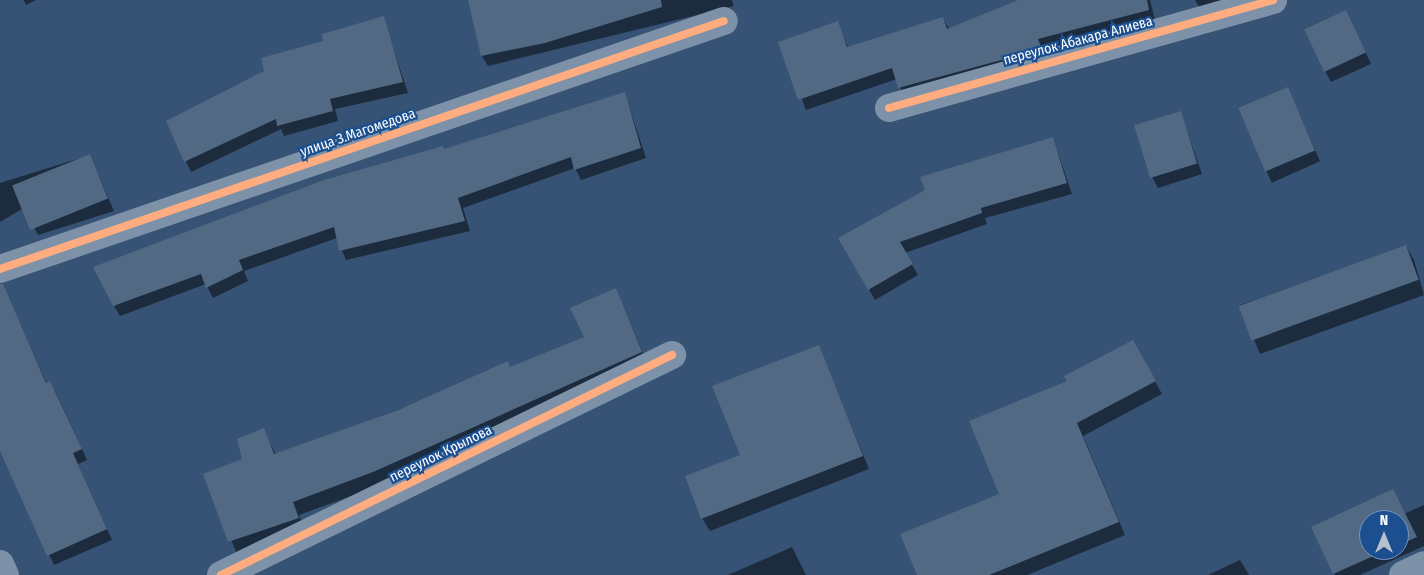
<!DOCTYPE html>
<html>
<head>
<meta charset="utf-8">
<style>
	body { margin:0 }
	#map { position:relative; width:1424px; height:575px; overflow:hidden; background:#365274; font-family:"Fira Sans Condensed",sans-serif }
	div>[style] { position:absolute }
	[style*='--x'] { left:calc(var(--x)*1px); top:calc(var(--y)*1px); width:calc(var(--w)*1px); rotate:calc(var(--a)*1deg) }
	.shadow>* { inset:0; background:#0007; transform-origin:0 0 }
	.building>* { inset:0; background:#526984; transform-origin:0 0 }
	.street>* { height:28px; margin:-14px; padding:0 14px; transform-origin:14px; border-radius:14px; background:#7d92a8 }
	.cycleway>* { height:8px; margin:-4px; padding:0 4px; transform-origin:4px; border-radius:4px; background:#ffac80 }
	span { translate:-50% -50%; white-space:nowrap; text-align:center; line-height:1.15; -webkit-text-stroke:4.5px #1b4f8f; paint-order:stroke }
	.street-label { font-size:14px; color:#fff }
	.north { position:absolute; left:1359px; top:510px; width:50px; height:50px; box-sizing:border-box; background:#1b4f8f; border:1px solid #7695bc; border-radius:50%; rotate:0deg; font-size:14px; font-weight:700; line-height:20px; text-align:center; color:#fff }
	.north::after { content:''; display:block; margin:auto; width:18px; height:22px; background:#b9c2ce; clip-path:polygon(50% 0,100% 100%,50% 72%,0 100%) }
</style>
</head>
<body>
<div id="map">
	<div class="shadow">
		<div style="clip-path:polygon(24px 0,36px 0,26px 5px)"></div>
		<div style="clip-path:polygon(469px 0,732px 0,734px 6px,488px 66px,482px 56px)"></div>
		<div style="clip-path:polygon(1021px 0,1150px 0,1155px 20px,1042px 50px,1046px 59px,905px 98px,897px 79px,806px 110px,780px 43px,837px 23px,848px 47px,943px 18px,949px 29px)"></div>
		<div style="clip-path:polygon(1195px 0,1221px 0,1199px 7px)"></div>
		<div style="clip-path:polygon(383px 18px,408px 93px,335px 109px,338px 121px,284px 136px,281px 129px,191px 172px,167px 122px,325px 42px)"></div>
		<div style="clip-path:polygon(1351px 22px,1371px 64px,1331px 82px,1325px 71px)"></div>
		<div style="left:1288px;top:89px;width:79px;height:53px;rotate:66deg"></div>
		<div style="clip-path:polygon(625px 94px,646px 158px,581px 180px,575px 168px,463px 208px,470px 231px,346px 260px,337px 238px,244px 271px,248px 281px,213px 298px,206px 284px,120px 316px,114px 306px,444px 150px)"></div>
		<div style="clip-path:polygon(1180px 112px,1202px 174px,1158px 188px,1152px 177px)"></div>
		<div style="clip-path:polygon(1053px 138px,1072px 194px,985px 218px,987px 224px,905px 253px,918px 275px,875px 300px,840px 239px)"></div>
		<div style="clip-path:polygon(90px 155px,114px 211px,38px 235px,24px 208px,0 222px,0 183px)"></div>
		<div style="clip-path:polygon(1406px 246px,1414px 260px,1424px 295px,1260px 354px,1240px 305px)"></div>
		<div style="clip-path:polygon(616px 290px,648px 365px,381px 485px,299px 515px,305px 531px,237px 554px,204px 475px,244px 460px,263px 430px,276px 455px,511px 368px,585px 337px)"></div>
		<div style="clip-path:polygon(11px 304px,47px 384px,50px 382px,56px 393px,87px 460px,78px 464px,112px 540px,54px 565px,0 448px,0 308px)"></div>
		<div style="clip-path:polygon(818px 347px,869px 469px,710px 531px,702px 518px)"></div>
		<div style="clip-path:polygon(1140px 354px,1162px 394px,1083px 436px,1125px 535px,1027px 575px,921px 575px)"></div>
		<div style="clip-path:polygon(evenodd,1424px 505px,1424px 546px,1360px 575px,1335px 575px,1313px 527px,1404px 514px,1424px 505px,1369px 520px,1399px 520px,1399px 550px,1369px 550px,1369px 520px)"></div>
		<div style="clip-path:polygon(792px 547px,806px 575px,728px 575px)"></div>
		<div style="clip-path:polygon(1240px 560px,1249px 575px,1208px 575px)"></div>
	</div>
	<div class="building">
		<div style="clip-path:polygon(468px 0,661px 0,662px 7px,545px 43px,481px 56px)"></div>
		<div style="clip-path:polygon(1018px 0,1147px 0,1149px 10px,1038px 39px,1042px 49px,898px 88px,892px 68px,798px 100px,778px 42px,838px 21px,847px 47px,943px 17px,947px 29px)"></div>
		<div style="left:1346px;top:10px;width:47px;height:46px;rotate:65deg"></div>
		<div style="clip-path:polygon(384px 16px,403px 82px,330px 99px,333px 111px,277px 126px,276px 119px,184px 162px,166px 121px,264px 71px,261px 58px,323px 41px,322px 34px)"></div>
		<div style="left:1288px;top:87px;width:69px;height:54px;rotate:67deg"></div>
		<div style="clip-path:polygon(625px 92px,641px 148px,574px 170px,571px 157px,458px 198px,465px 221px,339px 251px,334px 227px,239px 260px,243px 270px,206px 288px,201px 274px,113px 306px,93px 267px,324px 180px,443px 146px,444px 149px)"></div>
		<div style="left:1181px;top:111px;width:55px;height:49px;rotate:73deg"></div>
		<div style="clip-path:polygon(1053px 137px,1067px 183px,981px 208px,982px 213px,900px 242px,913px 264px,868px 290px,838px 238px,925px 190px,920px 177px)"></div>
		<div style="left:90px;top:154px;width:48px;height:84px;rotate:68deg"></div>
		<div style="left:1406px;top:245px;width:37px;height:178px;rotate:70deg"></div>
		<div style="clip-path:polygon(0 284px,3px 284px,46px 383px,50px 381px,82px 449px,73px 453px,107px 529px,47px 556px,0 451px)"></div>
		<div style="clip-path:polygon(616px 288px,642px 352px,373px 472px,293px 502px,299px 518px,228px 542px,203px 474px,242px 459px,237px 439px,264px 428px,274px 454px,398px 410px,508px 361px,510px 367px,584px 337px,570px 308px)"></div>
		<div style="clip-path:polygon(1133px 340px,1156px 381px,1077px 423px,1119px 522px,989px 575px,917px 575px,900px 534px,999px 494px,969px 421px,1067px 381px,1064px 376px)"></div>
		<div style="clip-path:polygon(819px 345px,863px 456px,701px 519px,685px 476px,740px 455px,712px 386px)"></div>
		<div style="clip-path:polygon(1393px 489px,1417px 537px,1399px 545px,1399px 520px,1369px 520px,1369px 550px,1387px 550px,1333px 574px,1311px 527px)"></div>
	</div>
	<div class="street">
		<div style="--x:889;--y:108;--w:399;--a:-15.7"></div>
		<div style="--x:0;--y:269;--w:765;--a:-18.91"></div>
		<div style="--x:0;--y:564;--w:12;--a:66"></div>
		<div style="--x:221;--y:575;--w:502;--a:-26"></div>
		<div style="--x:1403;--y:575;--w:23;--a:-25"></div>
	</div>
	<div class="cycleway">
		<div style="--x:889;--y:108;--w:399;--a:-15.7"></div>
		<div style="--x:0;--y:269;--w:765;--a:-18.91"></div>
		<div style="--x:221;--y:575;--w:502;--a:-26"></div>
	</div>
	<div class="street-label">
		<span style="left:1078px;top:41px;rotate:-15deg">переулок Абакара Алиева</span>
		<span style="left:358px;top:133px;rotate:-19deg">улица З.Магомедова</span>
		<span style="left:441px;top:454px;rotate:-26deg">переулок Крылова</span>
	</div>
	<div class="north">N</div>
</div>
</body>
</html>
